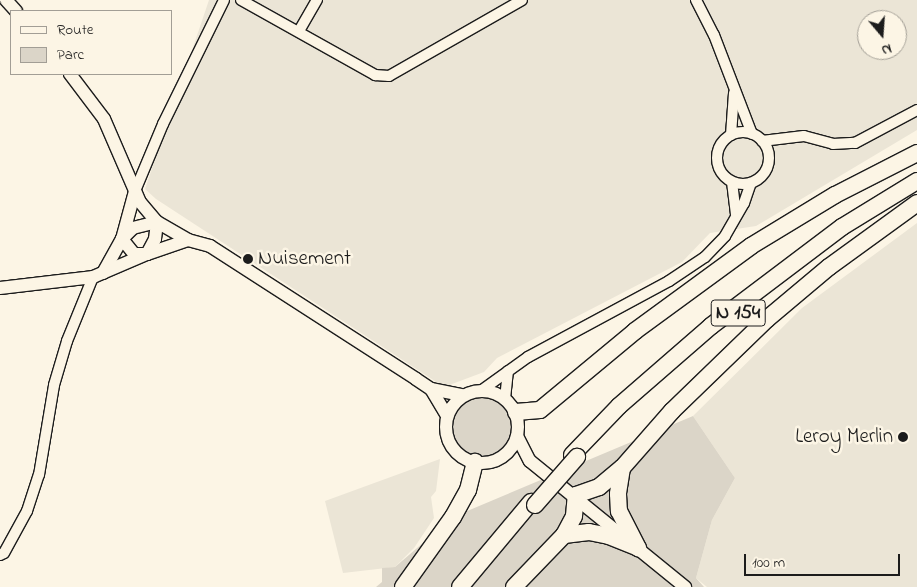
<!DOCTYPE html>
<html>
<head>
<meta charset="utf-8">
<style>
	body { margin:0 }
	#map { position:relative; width:917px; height:587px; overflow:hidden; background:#fcf5e5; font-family:"Indie Flower",sans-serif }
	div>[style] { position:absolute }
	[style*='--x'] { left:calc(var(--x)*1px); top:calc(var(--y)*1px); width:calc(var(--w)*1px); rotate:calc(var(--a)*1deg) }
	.built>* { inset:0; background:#ebe5d6 }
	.green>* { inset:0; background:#dbd5c8 }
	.round { border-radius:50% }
	.roads { filter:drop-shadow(1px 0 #1c1c1c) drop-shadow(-1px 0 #1c1c1c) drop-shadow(0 1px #1c1c1c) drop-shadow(0 -1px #1c1c1c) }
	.minor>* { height:10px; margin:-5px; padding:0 5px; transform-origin:5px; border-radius:5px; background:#fcf5e5 }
	.minor>.ring { margin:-5px; padding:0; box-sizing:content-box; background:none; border:10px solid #fcf5e5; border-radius:50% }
	.tertiary>* { height:12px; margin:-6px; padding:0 6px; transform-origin:6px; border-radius:6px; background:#fcf5e5 }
	.tertiary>.ring { margin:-6px; padding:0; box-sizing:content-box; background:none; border:12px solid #fcf5e5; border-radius:50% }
	.primary>* { height:16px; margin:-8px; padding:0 8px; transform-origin:8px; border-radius:8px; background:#fcf5e5 }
	.bridges { filter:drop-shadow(1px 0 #1c1c1c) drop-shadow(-1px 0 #1c1c1c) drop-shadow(0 1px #1c1c1c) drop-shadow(0 -1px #1c1c1c) }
	.primary-bridge>* { height:16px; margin:-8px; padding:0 8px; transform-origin:8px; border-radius:8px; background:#fcf5e5 }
	.dots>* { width:14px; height:14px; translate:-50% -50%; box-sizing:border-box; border:2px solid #fcf5e5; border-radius:50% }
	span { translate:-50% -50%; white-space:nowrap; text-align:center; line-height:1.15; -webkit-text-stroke:5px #fcf5e5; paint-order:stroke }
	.shield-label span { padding:1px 4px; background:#fcf5e5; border:1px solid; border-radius:4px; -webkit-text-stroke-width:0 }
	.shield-label { font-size:20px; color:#1c1c1c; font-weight:700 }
	.poi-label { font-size:21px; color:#1c1c1c }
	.left { translate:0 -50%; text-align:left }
	.right { translate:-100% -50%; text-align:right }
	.legend { position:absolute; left:10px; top:10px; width:162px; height:65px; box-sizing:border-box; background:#fcf5e5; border:1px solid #a29e95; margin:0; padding:6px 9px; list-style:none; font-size:15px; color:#1c1c1c }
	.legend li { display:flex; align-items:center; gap:10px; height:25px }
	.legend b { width:25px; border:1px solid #a29e95 }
	.north { position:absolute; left:857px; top:10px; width:50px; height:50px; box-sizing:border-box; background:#fcf5e5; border:1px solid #a29e95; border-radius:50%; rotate:162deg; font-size:14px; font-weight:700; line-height:20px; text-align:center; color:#1c1c1c }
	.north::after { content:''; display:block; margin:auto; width:18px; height:22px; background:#1c1c1c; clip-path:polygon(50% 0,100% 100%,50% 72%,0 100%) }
	.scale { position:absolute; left:744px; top:554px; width:156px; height:22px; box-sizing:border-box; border:2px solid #1c1c1c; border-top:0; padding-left:6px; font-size:15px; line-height:18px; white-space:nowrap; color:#1c1c1c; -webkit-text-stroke:4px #fcf5e5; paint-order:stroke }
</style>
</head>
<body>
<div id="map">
	<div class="built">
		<div style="clip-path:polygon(evenodd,209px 0,917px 0,917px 130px,756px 226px,710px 233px,682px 262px,497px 358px,484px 372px,444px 387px,156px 199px,145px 189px,209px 0,867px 20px,897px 20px,897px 50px,867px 50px,867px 20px)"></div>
		<div style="clip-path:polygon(917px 223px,917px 587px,707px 587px,696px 578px,712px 520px,735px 478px,693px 416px,802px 308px)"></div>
		<div style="clip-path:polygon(440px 459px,436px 491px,431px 497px,434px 518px,414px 548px,395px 567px,343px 573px,325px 501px)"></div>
	</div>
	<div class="green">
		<div class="round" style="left:451px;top:397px;width:62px;height:62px"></div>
		<div style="clip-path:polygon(693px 416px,735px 478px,712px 520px,696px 578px,704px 587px,376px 587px,382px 582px,382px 568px,395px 567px,453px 517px)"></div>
	</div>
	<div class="roads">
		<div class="minor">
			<div style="--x:241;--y:0;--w:154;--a:29.2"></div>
			<div style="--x:375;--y:75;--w:14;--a:4"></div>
			<div style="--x:389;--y:76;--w:153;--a:-29.7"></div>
			<div style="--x:696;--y:0;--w:39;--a:63"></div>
			<div style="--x:714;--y:35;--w:106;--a:69"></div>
			<div style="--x:299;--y:31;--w:36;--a:-60"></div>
			<div class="ring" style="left:717px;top:132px;width:42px;height:42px"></div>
			<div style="--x:731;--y:135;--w:42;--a:-85.9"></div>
			<div style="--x:762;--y:141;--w:42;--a:-6.8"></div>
			<div style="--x:804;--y:136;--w:30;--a:15"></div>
			<div style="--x:833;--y:144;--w:22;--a:-3"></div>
			<div style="--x:855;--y:143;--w:70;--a:-28"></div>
			<div style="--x:732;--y:182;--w:33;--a:83"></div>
			<div style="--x:135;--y:191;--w:73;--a:-67.3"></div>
			<div style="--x:163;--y:124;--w:138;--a:-63.8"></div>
			<div style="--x:482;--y:390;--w:57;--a:-35.7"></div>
			<div style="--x:528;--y:357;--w:160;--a:-28.3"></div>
			<div style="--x:669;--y:281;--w:43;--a:-33.7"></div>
			<div style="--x:705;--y:257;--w:29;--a:-46"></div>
			<div style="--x:725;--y:236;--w:38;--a:-60"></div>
			<div style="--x:744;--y:203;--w:21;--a:-71"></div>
			<div style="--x:505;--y:399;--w:28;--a:-84"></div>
			<div style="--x:0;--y:555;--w:4;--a:-27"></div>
			<div style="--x:4;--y:553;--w:48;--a:-61.3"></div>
			<div style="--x:27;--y:511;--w:38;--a:-72"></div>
			<div style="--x:39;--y:475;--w:91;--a:-80.5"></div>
			<div style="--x:54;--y:385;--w:46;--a:-73.5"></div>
			<div style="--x:67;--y:341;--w:69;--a:-67.9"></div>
		</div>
		<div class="tertiary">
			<div style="--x:6;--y:0;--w:15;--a:48"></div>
			<div style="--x:70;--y:74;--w:56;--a:52.9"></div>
			<div style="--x:104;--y:119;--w:90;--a:66.6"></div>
			<div style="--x:140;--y:202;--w:26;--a:50"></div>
			<div style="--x:157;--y:222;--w:36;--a:30"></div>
			<div style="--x:188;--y:240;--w:23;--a:15"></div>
			<div style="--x:210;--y:246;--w:245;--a:32.8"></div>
			<div style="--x:416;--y:379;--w:18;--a:34"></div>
			<div style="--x:431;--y:389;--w:31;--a:59"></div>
			<div style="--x:122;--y:239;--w:19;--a:51"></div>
			<div style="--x:134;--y:254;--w:13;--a:0"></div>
			<div style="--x:147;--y:254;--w:43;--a:-18.9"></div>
			<div style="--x:103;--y:273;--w:39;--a:-61"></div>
			<div style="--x:122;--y:239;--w:50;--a:-74.8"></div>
			<div style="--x:0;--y:288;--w:94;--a:-6.7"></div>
			<div style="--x:93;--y:277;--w:59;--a:-23.1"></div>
			<div style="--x:147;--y:254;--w:17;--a:-62"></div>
			<div style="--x:155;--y:239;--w:17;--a:-83"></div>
			<div style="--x:157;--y:222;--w:25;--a:166"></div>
			<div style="--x:133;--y:228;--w:16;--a:135"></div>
			<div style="--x:431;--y:389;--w:33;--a:11"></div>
			<div class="ring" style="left:446px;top:391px;width:60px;height:60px"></div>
			<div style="--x:517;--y:436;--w:28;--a:63"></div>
			<div style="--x:530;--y:461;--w:200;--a:39.1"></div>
		</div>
		<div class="primary">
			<div style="--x:516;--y:412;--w:24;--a:-5"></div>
			<div style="--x:540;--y:410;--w:124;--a:-39.7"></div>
			<div style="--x:635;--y:331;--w:144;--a:-36.2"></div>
			<div style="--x:751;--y:246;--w:98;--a:-31.3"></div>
			<div style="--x:835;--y:195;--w:92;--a:-27.1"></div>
			<div style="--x:572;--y:455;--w:68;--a:-46.2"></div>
			<div style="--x:619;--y:406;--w:122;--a:-41"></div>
			<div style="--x:711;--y:326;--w:164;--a:-37.1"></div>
			<div style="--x:842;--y:227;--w:88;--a:-31.5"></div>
			<div style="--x:622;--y:468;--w:26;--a:99"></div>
			<div style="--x:618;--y:494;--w:17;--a:87"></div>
			<div style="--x:619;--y:511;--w:42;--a:62.8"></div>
			<div style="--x:564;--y:535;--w:25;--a:-7"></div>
			<div style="--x:589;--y:532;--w:20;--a:11"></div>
			<div style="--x:609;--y:536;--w:31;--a:22"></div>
			<div style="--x:403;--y:587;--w:86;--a:-54.5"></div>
			<div style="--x:453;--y:517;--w:31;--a:-61"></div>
			<div style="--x:468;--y:490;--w:29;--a:-76"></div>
			<div style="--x:460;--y:587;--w:111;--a:-50.1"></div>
			<div style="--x:514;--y:587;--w:72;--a:-46.1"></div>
			<div style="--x:564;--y:535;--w:21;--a:-62"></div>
			<div style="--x:574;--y:516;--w:21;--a:-85"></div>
			<div style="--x:576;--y:495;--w:24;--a:-19"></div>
			<div style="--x:599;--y:487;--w:30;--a:-40"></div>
			<div style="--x:622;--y:468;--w:76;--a:-48.7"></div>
			<div style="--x:672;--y:411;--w:132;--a:-44.1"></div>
			<div style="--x:767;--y:319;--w:81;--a:-40"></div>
			<div style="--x:829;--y:267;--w:109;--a:-36"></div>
		</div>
	</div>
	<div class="bridges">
		<div class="primary-bridge">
			<div style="--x:535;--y:505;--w:64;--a:-48.8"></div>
		</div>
	</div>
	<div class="dots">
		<div style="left:248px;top:259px;background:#1c1c1c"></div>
		<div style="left:903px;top:437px;background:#1c1c1c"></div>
	</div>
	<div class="shield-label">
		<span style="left:738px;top:313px">N 154</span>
	</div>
	<div class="poi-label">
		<span class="left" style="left:258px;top:259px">Nuisement</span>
		<span class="right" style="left:893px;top:437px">Leroy Merlin</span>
	</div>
	<ul class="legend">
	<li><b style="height:6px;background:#fcf5e5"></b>Route</li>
	<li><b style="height:14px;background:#dbd5c8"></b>Parc</li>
	</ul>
	<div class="north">N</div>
	<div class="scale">100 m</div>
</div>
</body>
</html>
